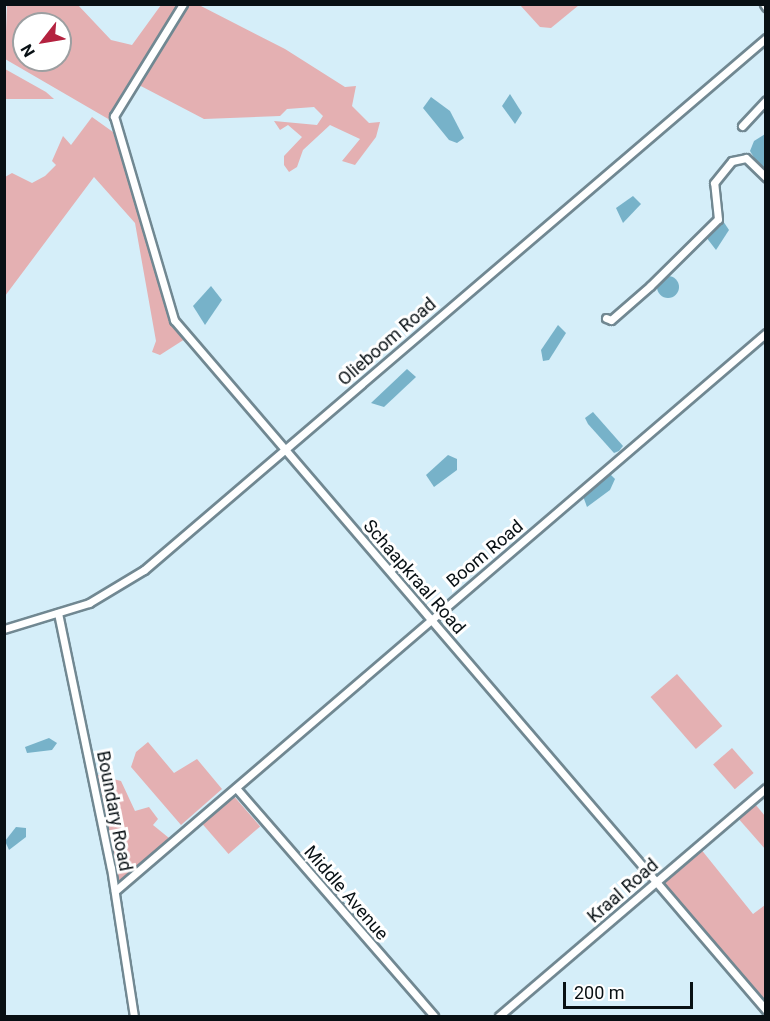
<!DOCTYPE html>
<html>
<head>
<meta charset="utf-8">
<style>
	body { margin:0 }
	#map { position:relative; width:770px; height:1021px; overflow:hidden; background:#d5eef9; font-family:Roboto,sans-serif }
	div>[style] { position:absolute }
	[style*='--x'] { left:calc(var(--x)*1px); top:calc(var(--y)*1px); width:calc(var(--w)*1px); rotate:calc(var(--a)*1deg) }
	.green>* { inset:0; background:#e4b0b2; transform-origin:0 0 }
	.water>* { inset:0; background:#77b2c9 }
	.round { border-radius:50% }
	.roads { filter:drop-shadow(2px 0 #718892) drop-shadow(-2px 0 #718892) drop-shadow(0 2px #718892) drop-shadow(0 -2px #718892) }
	.minor>* { height:7px; margin:-3.5px; padding:0 3.5px; transform-origin:3.5px; border-radius:3.5px; background:#fff }
	span { translate:-50% -50%; white-space:nowrap; text-align:center; line-height:1.15; -webkit-text-stroke:6px #fff; paint-order:stroke }
	.street-label { font-size:18px; color:#081014 }
	.frame { position:absolute; inset:0; border:6px solid #081014; pointer-events:none }
	.north { position:absolute; left:12px; top:12px; width:60px; height:60px; box-sizing:border-box; background:#fff; border:2px solid #9c9fa1; border-radius:50%; rotate:239deg; font-size:16px; font-weight:700; line-height:24px; text-align:center; color:#081014 }
	.north::after { content:''; display:block; margin:auto; width:21px; height:27px; background:#b4223f; clip-path:polygon(50% 0,100% 100%,50% 72%,0 100%) }
	.scale { position:absolute; left:563px; top:982px; width:130px; height:27px; box-sizing:border-box; border:3px solid #081014; border-top:0; padding-left:8px; font-size:18px; line-height:21px; white-space:nowrap; color:#081014; -webkit-text-stroke:4px #fff; paint-order:stroke }
</style>
</head>
<body>
<div id="map">
	<div class="green">
		<div style="clip-path:polygon(evenodd,7px 5px,78px 5px,111px 40px,132px 45px,161px 5px,179px 5px,122px 93px,110px 120px,5px 59px,7px 5px,24px 24px,60px 24px,60px 60px,24px 60px,24px 24px)"></div>
		<div style="clip-path:polygon(187px 5px,199px 5px,285px 49px,345px 87px,356px 86px,352px 106px,369px 123px,380px 122px,376px 137px,355px 165px,342px 161px,360px 139px,330px 125px,303px 150px,297px 167px,289px 172px,284px 165px,284px 156px,302px 137px,288px 125px,280px 130px,274px 121px,317px 125px,323px 116px,314px 107px,287px 109px,280px 116px,204px 119px,137px 84px)"></div>
		<div style="clip-path:polygon(520px 5px,579px 5px,551px 28px,540px 27px)"></div>
		<div style="clip-path:polygon(5px 69px,46px 92px,54px 99px,5px 99px)"></div>
		<div style="clip-path:polygon(92px 117px,113px 132px,172px 321px,185px 339px,160px 355px,152px 352px,156px 341px,135px 223px,94px 177px,5px 296px,5px 177px,12px 173px,32px 183px,45px 176px,56px 165px,52px 161px,63px 136px,71px 145px)"></div>
		<div style="left:677px;top:674px;width:69px;height:35px;rotate:49deg"></div>
		<div style="clip-path:polygon(148px 742px,174px 773px,197px 759px,222px 789px,181px 825px,131px 767px,136px 752px)"></div>
		<div style="left:732px;top:748px;width:33px;height:25px;rotate:49deg"></div>
		<div style="clip-path:polygon(94px 774px,121px 781px,135px 811px,149px 807px,158px 819px,153px 825px,169px 838px,121px 882px,115px 881px)"></div>
		<div style="left:232px;top:794px;width:43px;height:42px;rotate:49deg"></div>
		<div style="clip-path:polygon(755px 804px,765px 816px,765px 849px,737px 817px)"></div>
		<div style="clip-path:polygon(700px 848px,753px 914px,765px 905px,765px 1005px,662px 885px,663px 879px)"></div>
	</div>
	<div class="water">
		<div style="clip-path:polygon(510px 94px,522px 113px,515px 124px,502px 106px)"></div>
		<div style="clip-path:polygon(431px 97px,450px 111px,464px 138px,457px 143px,449px 140px,423px 108px)"></div>
		<div style="clip-path:polygon(765px 134px,765px 176px,750px 151px,754px 141px)"></div>
		<div style="clip-path:polygon(633px 196px,641px 204px,623px 223px,616px 208px)"></div>
		<div style="clip-path:polygon(723px 221px,729px 230px,716px 250px,706px 237px)"></div>
		<div class="round" style="left:657px;top:276px;width:22px;height:22px"></div>
		<div style="clip-path:polygon(211px 286px,222px 300px,205px 325px,193px 306px)"></div>
		<div style="clip-path:polygon(558px 325px,566px 333px,549px 360px,543px 361px,541px 350px)"></div>
		<div style="clip-path:polygon(407px 369px,416px 377px,384px 407px,371px 403px)"></div>
		<div style="clip-path:polygon(593px 412px,623px 446px,619px 451px,614px 453px,588px 424px,585px 418px)"></div>
		<div style="clip-path:polygon(448px 455px,457px 459px,457px 470px,434px 487px,426px 475px)"></div>
		<div style="clip-path:polygon(610px 474px,615px 479px,610px 490px,587px 507px,583px 496px)"></div>
		<div style="clip-path:polygon(49px 738px,57px 743px,52px 750px,27px 753px,25px 747px)"></div>
		<div style="clip-path:polygon(16px 827px,26px 828px,26px 837px,9px 850px,5px 841px)"></div>
	</div>
	<div class="roads">
		<div class="minor">
			<div style="--x:183;--y:4;--w:132;--a:121.6"></div>
			<div style="--x:114;--y:116;--w:213;--a:73.6"></div>
			<div style="--x:174;--y:320;--w:909;--a:49.37"></div>
			<div style="--x:764;--y:4;--w:4;--a:56"></div>
			<div style="--x:742;--y:126;--w:35;--a:-47"></div>
			<div style="--x:606;--y:318;--w:5;--a:22"></div>
			<div style="--x:611;--y:320;--w:52;--a:-41.1"></div>
			<div style="--x:650;--y:286;--w:95;--a:-44.6"></div>
			<div style="--x:718;--y:219;--w:36;--a:-96"></div>
			<div style="--x:714;--y:183;--w:28;--a:-51"></div>
			<div style="--x:732;--y:161;--w:14;--a:-12"></div>
			<div style="--x:746;--y:158;--w:28;--a:44"></div>
			<div style="--x:58;--y:613;--w:260;--a:78.3"></div>
			<div style="--x:111;--y:868;--w:150;--a:81.2"></div>
			<div style="--x:4;--y:629;--w:89;--a:-17"></div>
			<div style="--x:89;--y:603;--w:64;--a:-31"></div>
			<div style="--x:144;--y:570;--w:818;--a:-40.54"></div>
			<div style="--x:236;--y:788;--w:302;--a:49"></div>
			<div style="--x:115;--y:891;--w:857;--a:-40.6"></div>
			<div style="--x:499;--y:1016;--w:351;--a:-40.5"></div>
		</div>
	</div>
	<div class="street-label">
		<span style="left:387px;top:342px;rotate:-41deg">Olieboom Road</span>
		<span style="left:485px;top:554px;rotate:-40deg">Boom Road</span>
		<span style="left:414px;top:577px;rotate:49deg">Schaapkraal Road</span>
		<span style="left:114px;top:811px;rotate:79deg">Boundary Road</span>
		<span style="left:623px;top:891px;rotate:-41deg">Kraal Road</span>
		<span style="left:346px;top:893px;rotate:49deg">Middle Avenue</span>
	</div>
	<div class="frame"></div>
	<div class="north">N</div>
	<div class="scale">200 m</div>
</div>
</body>
</html>
